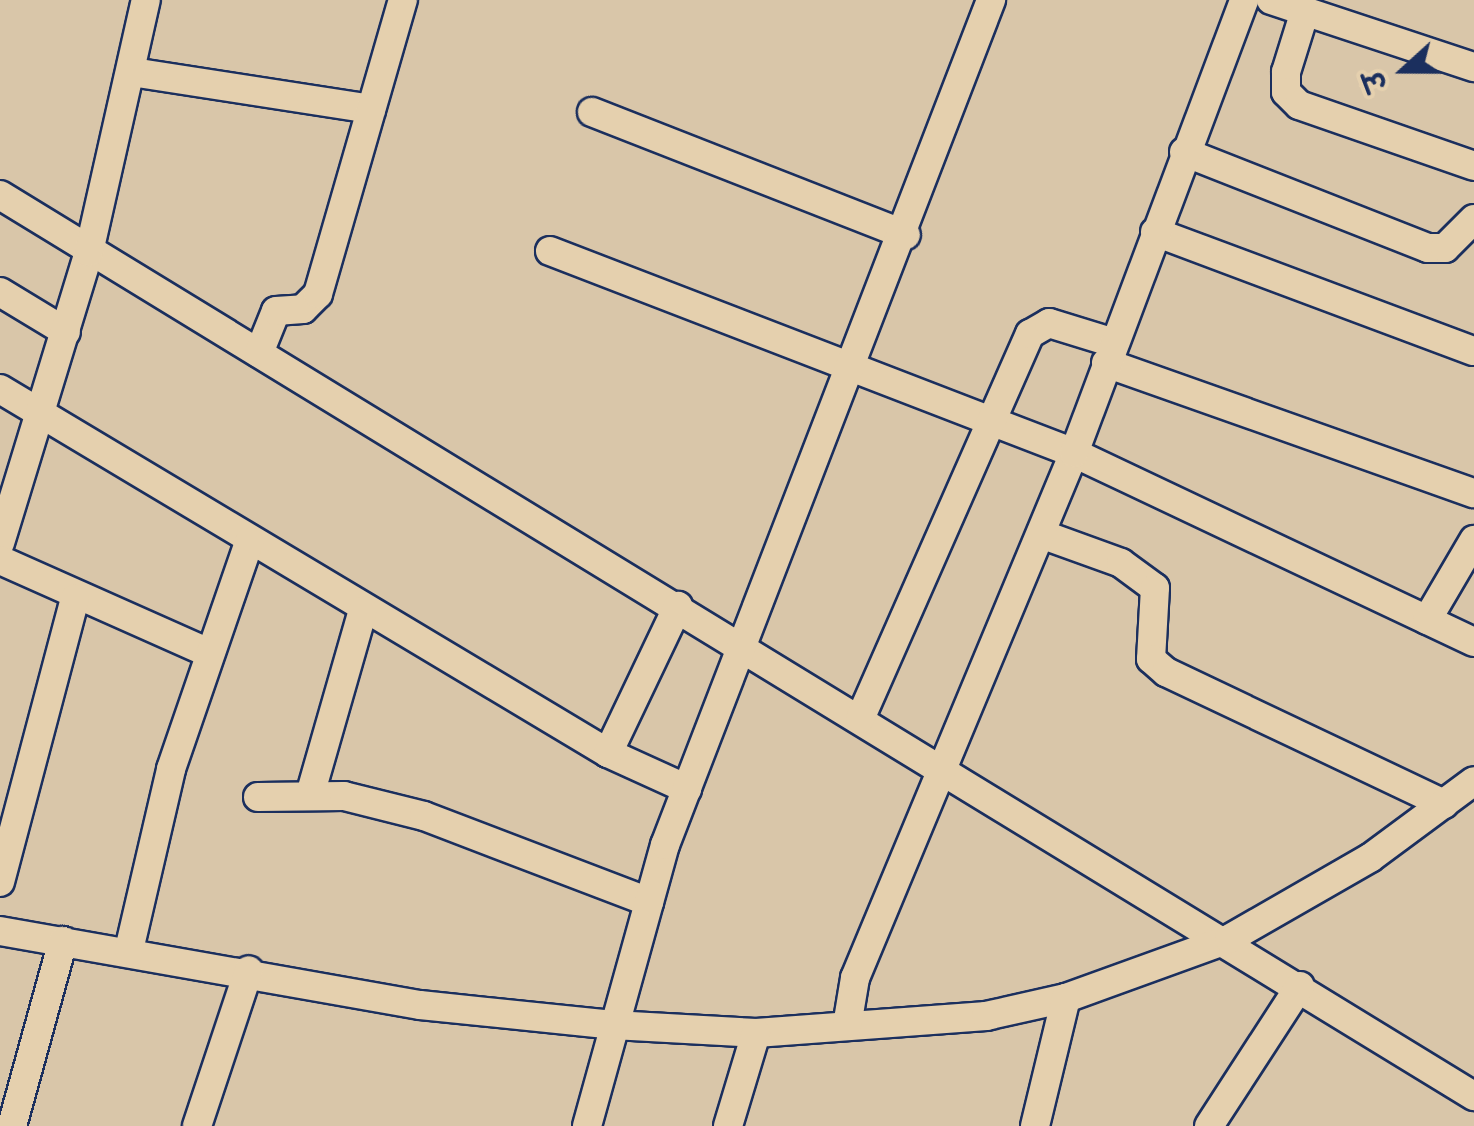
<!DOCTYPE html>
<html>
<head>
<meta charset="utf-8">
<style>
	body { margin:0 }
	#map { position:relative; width:1474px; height:1126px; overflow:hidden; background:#d9c6a9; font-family:Caveat,"Playpen Sans Deva",sans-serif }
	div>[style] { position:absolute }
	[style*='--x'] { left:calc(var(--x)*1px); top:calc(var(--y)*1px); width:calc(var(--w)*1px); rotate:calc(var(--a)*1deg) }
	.roads { filter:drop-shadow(2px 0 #1b2f5e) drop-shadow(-2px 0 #1b2f5e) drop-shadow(0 2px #1b2f5e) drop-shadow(0 -2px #1b2f5e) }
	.minor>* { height:28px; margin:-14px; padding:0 14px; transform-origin:14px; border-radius:14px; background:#e5d0ae }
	span { translate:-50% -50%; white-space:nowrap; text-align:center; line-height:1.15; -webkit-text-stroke:8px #e5d0ae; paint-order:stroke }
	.north { position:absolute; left:1354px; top:20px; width:100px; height:100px; -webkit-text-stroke:8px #e5d0ae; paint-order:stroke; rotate:249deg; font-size:28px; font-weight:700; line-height:40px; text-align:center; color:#1b2f5e }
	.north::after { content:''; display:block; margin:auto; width:35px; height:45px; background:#1b2f5e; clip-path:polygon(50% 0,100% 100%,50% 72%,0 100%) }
</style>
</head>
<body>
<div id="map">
	<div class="roads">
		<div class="minor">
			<div style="--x:1271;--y:0;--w:214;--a:18.3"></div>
			<div style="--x:1305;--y:11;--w:64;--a:107.3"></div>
			<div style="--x:1286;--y:72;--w:20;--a:90"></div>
			<div style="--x:1286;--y:92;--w:18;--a:45"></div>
			<div style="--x:1299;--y:105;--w:185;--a:19.2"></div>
			<div style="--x:132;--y:72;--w:242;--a:8.8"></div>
			<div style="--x:592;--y:112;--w:337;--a:21.4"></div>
			<div style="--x:1184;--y:152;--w:262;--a:21.5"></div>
			<div style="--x:1428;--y:248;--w:17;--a:0"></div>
			<div style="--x:1445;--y:248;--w:41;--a:-45"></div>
			<div style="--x:0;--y:195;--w:1728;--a:31.44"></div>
			<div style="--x:1155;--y:232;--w:340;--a:20.5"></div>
			<div style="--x:550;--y:251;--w:562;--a:21.08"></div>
			<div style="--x:1074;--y:453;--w:442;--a:25.3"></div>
			<div style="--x:0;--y:292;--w:77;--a:31.2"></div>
			<div style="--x:259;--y:353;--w:45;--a:-68"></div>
			<div style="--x:276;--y:311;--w:27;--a:-4"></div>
			<div style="--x:303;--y:309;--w:21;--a:-45"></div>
			<div style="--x:318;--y:294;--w:306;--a:-73.9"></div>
			<div style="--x:1106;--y:363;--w:390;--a:19.5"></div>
			<div style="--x:0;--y:389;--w:709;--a:30.91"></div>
			<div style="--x:608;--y:753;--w:87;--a:24.5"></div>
			<div style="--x:1041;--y:534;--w:85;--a:19.9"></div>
			<div style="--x:1121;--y:563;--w:42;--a:36.3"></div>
			<div style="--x:1155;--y:588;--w:71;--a:93.2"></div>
			<div style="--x:1151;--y:659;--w:20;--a:41"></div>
			<div style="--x:1166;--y:672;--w:308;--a:25.4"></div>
			<div style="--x:0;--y:543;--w:304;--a:-73"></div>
			<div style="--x:89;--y:252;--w:258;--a:-77.3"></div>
			<div style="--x:0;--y:560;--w:227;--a:24"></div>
			<div style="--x:1427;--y:620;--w:93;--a:-59.6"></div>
			<div style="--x:860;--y:719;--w:421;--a:-66.2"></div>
			<div style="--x:1030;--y:334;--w:22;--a:-30"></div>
			<div style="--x:1049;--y:323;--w:68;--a:17.1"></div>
			<div style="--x:608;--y:753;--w:163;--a:-64.5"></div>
			<div style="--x:310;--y:795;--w:192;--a:-74"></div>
			<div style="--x:258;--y:797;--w:86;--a:-0.7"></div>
			<div style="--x:344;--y:796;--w:82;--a:14"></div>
			<div style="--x:424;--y:816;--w:241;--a:20.9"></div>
			<div style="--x:0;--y:882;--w:293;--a:-75.2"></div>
			<div style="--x:0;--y:931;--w:426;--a:10"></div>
			<div style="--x:420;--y:1005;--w:194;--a:5.9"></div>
			<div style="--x:613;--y:1025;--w:143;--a:3.2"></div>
			<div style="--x:756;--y:1033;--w:231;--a:-4.2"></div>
			<div style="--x:986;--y:1016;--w:82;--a:-12.7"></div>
			<div style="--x:1066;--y:998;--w:173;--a:-19.9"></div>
			<div style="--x:1229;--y:939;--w:163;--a:-29.9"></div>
			<div style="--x:1370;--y:858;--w:129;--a:-36.5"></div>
			<div style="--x:129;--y:950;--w:186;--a:-76.9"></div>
			<div style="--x:171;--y:769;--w:240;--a:-71"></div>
			<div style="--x:847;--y:1026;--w:49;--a:-80.5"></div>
			<div style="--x:855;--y:978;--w:569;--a:-67.36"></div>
			<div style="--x:1074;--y:453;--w:484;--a:-69.4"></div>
			<div style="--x:12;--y:1126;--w:192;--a:-74.6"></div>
			<div style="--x:197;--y:1126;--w:164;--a:-71.6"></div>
			<div style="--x:587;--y:1126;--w:292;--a:-74.5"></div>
			<div style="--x:665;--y:845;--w:906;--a:-68.9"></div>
			<div style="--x:728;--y:1126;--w:97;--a:-73.2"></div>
			<div style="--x:1035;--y:1126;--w:132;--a:-76.4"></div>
			<div style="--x:1209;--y:1126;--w:167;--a:-57"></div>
		</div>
	</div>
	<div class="north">उ</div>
</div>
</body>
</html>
